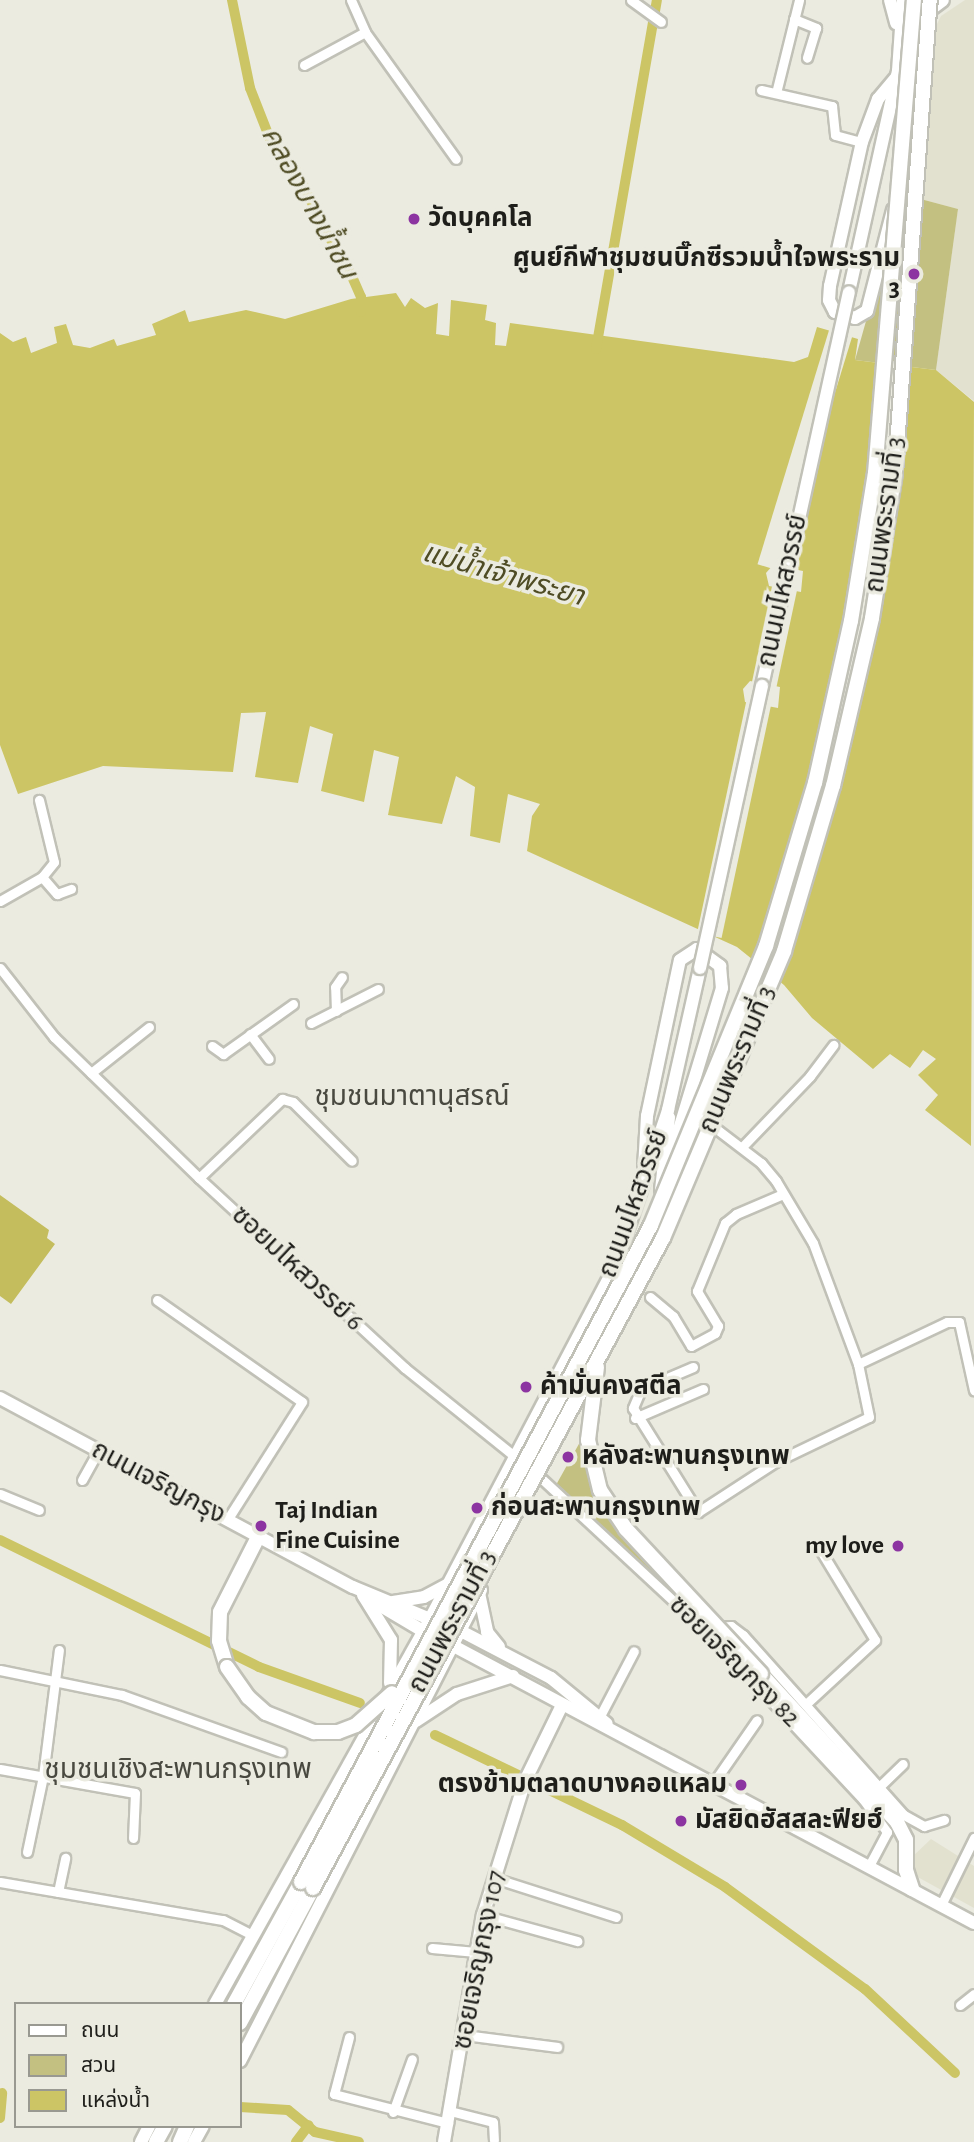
<!DOCTYPE html>
<html>
<head>
<meta charset="utf-8">
<style>
	body { margin:0 }
	#map { position:relative; width:974px; height:2142px; overflow:hidden; background:#ebebe0; font-family:"Alegreya Sans","Noto Sans Thai",sans-serif }
	div>[style] { position:absolute }
	[style*='--x'] { left:calc(var(--x)*1px); top:calc(var(--y)*1px); width:calc(var(--w)*1px); rotate:calc(var(--a)*1deg) }
	.built>* { inset:0; background:#e2e1cf }
	.green>* { inset:0; background:#c3c081 }
	.forest>* { inset:0; background:#c4bd5d }
	.water>* { inset:0; background:#ccc565 }
	.pier>* { inset:0; background:#ebebe0; transform-origin:0 0 }
	.canal>* { height:10px; margin:-5px; padding:0 5px; transform-origin:5px; border-radius:5px; background:#ccc565 }
	.roads { filter:drop-shadow(2px 0 #c1c1b7) drop-shadow(-2px 0 #c1c1b7) drop-shadow(0 2px #c1c1b7) drop-shadow(0 -2px #c1c1b7) }
	.minor>* { height:9px; margin:-4.5px; padding:0 4.5px; transform-origin:4.5px; border-radius:4.5px; background:#fff }
	.tertiary>* { height:12px; margin:-6px; padding:0 6px; transform-origin:6px; border-radius:6px; background:#fff }
	.secondary>* { height:12px; margin:-6px; padding:0 6px; transform-origin:6px; border-radius:6px; background:#fff }
	.primary>* { height:14px; margin:-7px; padding:0 7px; transform-origin:7px; border-radius:7px; background:#fff }
	.bridges { filter:drop-shadow(2px 0 #c1c1b7) drop-shadow(-2px 0 #c1c1b7) drop-shadow(0 2px #c1c1b7) drop-shadow(0 -2px #c1c1b7) }
	.secondary-bridge>* { height:12px; margin:-6px; padding:0 6px; transform-origin:6px; border-radius:6px; background:#fff }
	.primary-bridge>* { height:14px; margin:-7px; padding:0 7px; transform-origin:7px; border-radius:7px; background:#fff }
	.dots>* { width:19px; height:19px; translate:-50% -50%; box-sizing:border-box; border:4px solid #ebebe0; border-radius:50% }
	span { translate:-50% -50%; white-space:nowrap; text-align:center; line-height:1.15; -webkit-text-stroke:7px #ebebe0; paint-order:stroke }
	.poi-label { font-size:26px; color:#1e1e1a; font-weight:700 }
	.left { translate:0 -50%; text-align:left }
	.right { translate:-100% -50%; text-align:right }
	.street-label { font-size:26px; color:#1e1e1a }
	.water-label { font-size:28px; color:#4f4c24; font-style:italic }
	.neighbourhood-label { font-size:28px; color:#494940 }
	.legend { position:absolute; left:14px; top:2002px; width:228px; height:126px; box-sizing:border-box; background:#ebebe0; border:2px solid #999991; margin:0; padding:9px 12px; list-style:none; font-size:21px; color:#1e1e1a }
	.legend li { display:flex; align-items:center; gap:14px; height:35px }
	.legend b { width:35px; border:2px solid #999991 }
</style>
</head>
<body>
<div id="map">
	<div class="built">
		<div style="clip-path:polygon(965px 0,974px 0,974px 401px,936px 370px,958px 209px,917px 198px,926px 46px,941px 16px)"></div>
		<div style="clip-path:polygon(931px 1839px,974px 1866px,974px 1908px,914px 1875px,911px 1858px)"></div>
	</div>
	<div class="green">
		<div style="clip-path:polygon(902px 194px,958px 209px,936px 370px,855px 360px)"></div>
		<div style="clip-path:polygon(580px 1442px,596px 1458px,602px 1488px,708px 1628px,556px 1485px)"></div>
	</div>
	<div class="forest">
		<div style="clip-path:polygon(0 1195px,49px 1230px,47px 1238px,55px 1244px,11px 1304px,0 1296px)"></div>
	</div>
	<div class="water">
		<div style="clip-path:polygon(evenodd,396px 293px,405px 307px,411px 298px,425px 308px,438px 303px,436px 334px,449px 336px,451px 300px,487px 305px,485px 320px,496px 323px,495px 345px,506px 346px,510px 323px,794px 362px,808px 357px,817px 327px,858px 339px,855px 360px,936px 370px,974px 402px,971px 1146px,925px 1110px,938px 1095px,918px 1075px,936px 1059px,923px 1050px,910px 1068px,890px 1054px,873px 1069px,812px 1018px,784px 985px,737px 947px,527px 851px,532px 816px,540px 804px,508px 794px,500px 843px,470px 836px,475px 787px,456px 776px,442px 824px,388px 815px,399px 757px,374px 750px,364px 802px,321px 791px,333px 734px,310px 726px,298px 783px,255px 777px,266px 712px,241px 713px,233px 772px,103px 766px,18px 794px,0 745px,0 333px,13px 342px,26px 337px,31px 353px,57px 343px,54px 327px,66px 324px,73px 345px,90px 348px,114px 339px,117px 346px,156px 335px,152px 324px,185px 310px,189px 322px,246px 310px,285px 319px,351px 299px,396px 293px,773px 565px,803px 571px,801px 592px,769px 586px,766px 573px,773px 565px,396px 293px,750px 681px,780px 687px,778px 708px,745px 702px,743px 689px,750px 681px)"></div>
	</div>
	<div class="pier">
		<div style="left:830px;top:327px;width:24px;height:248px;rotate:17deg"></div>
		<div style="clip-path:polygon(876px 359px,911px 363px,900px 483px,877px 619px,776px 983px,752px 963px,807px 785px,844px 616px,867px 477px)"></div>
		<div style="left:773px;top:583px;width:25px;height:105px;rotate:12deg"></div>
		<div style="left:747px;top:698px;width:25px;height:240px;rotate:12deg"></div>
	</div>
	<div class="canal">
		<div style="--x:232;--y:0;--w:90;--a:78.4"></div>
		<div style="--x:250;--y:88;--w:60;--a:68.6"></div>
		<div style="--x:272;--y:144;--w:29;--a:44"></div>
		<div style="--x:293;--y:164;--w:80;--a:64.1"></div>
		<div style="--x:328;--y:236;--w:25;--a:53"></div>
		<div style="--x:343;--y:256;--w:45;--a:66.3"></div>
		<div style="--x:361;--y:297;--w:15;--a:90"></div>
		<div style="--x:596;--y:349;--w:354;--a:-80.1"></div>
		<div style="--x:0;--y:1540;--w:288;--a:26.1"></div>
		<div style="--x:259;--y:1667;--w:107;--a:19.6"></div>
		<div style="--x:435;--y:1735;--w:208;--a:25.7"></div>
		<div style="--x:622;--y:1825;--w:120;--a:31"></div>
		<div style="--x:725;--y:1887;--w:173;--a:36.1"></div>
		<div style="--x:865;--y:1989;--w:123;--a:43"></div>
		<div style="--x:240;--y:2107;--w:48;--a:3.6"></div>
		<div style="--x:288;--y:2110;--w:35;--a:39"></div>
		<div style="--x:315;--y:2132;--w:45;--a:12.8"></div>
		<div style="--x:0;--y:2118;--w:25;--a:-85"></div>
		<div style="--x:296;--y:2142;--w:21;--a:-53"></div>
	</div>
	<div class="roads">
		<div class="minor">
			<div style="--x:351;--y:0;--w:35;--a:66"></div>
			<div style="--x:365;--y:32;--w:156;--a:54.4"></div>
			<div style="--x:631;--y:0;--w:37;--a:36"></div>
			<div style="--x:794;--y:19;--w:24;--a:22"></div>
			<div style="--x:816;--y:28;--w:31;--a:107"></div>
			<div style="--x:304;--y:65;--w:69;--a:-28.4"></div>
			<div style="--x:761;--y:90;--w:73;--a:12.7"></div>
			<div style="--x:832;--y:106;--w:29;--a:84"></div>
			<div style="--x:835;--y:135;--w:28;--a:15"></div>
			<div style="--x:776;--y:93;--w:96;--a:-76.1"></div>
			<div style="--x:42;--y:877;--w:23;--a:49"></div>
			<div style="--x:57;--y:894;--w:15;--a:-20"></div>
			<div style="--x:0;--y:901;--w:48;--a:-29.7"></div>
			<div style="--x:42;--y:877;--w:19;--a:-51"></div>
			<div style="--x:54;--y:862;--w:64;--a:-103.6"></div>
			<div style="--x:0;--y:968;--w:88;--a:52"></div>
			<div style="--x:54;--y:1037;--w:202;--a:44.2"></div>
			<div style="--x:199;--y:1178;--w:280;--a:42.7"></div>
			<div style="--x:405;--y:1368;--w:139;--a:38.9"></div>
			<div style="--x:336;--y:1011;--w:24;--a:-92"></div>
			<div style="--x:335;--y:987;--w:12;--a:-55"></div>
			<div style="--x:311;--y:1023;--w:75;--a:-26.9"></div>
			<div style="--x:250;--y:1034;--w:31;--a:53"></div>
			<div style="--x:212;--y:1046;--w:14;--a:36"></div>
			<div style="--x:223;--y:1054;--w:86;--a:-35.5"></div>
			<div style="--x:91;--y:1073;--w:74;--a:-38.4"></div>
			<div style="--x:693;--y:1111;--w:86;--a:37.4"></div>
			<div style="--x:761;--y:1163;--w:23;--a:50"></div>
			<div style="--x:776;--y:1181;--w:72;--a:59.2"></div>
			<div style="--x:813;--y:1243;--w:129;--a:69.6"></div>
			<div style="--x:858;--y:1364;--w:98;--a:-25.3"></div>
			<div style="--x:947;--y:1322;--w:12;--a:0"></div>
			<div style="--x:959;--y:1322;--w:70;--a:77.6"></div>
			<div style="--x:742;--y:1147;--w:98;--a:-46.2"></div>
			<div style="--x:810;--y:1076;--w:39;--a:-53"></div>
			<div style="--x:199;--y:1178;--w:115;--a:-43.6"></div>
			<div style="--x:282;--y:1099;--w:11;--a:15"></div>
			<div style="--x:293;--y:1102;--w:83;--a:45"></div>
			<div style="--x:650;--y:1297;--w:30;--a:40"></div>
			<div style="--x:673;--y:1316;--w:35;--a:59"></div>
			<div style="--x:691;--y:1346;--w:27;--a:-28"></div>
			<div style="--x:715;--y:1333;--w:8;--a:-67"></div>
			<div style="--x:718;--y:1326;--w:41;--a:-121"></div>
			<div style="--x:697;--y:1291;--w:74;--a:-67.6"></div>
			<div style="--x:725;--y:1223;--w:14;--a:-39"></div>
			<div style="--x:736;--y:1214;--w:51;--a:-23.1"></div>
			<div style="--x:157;--y:1300;--w:177;--a:35.1"></div>
			<div style="--x:302;--y:1402;--w:140;--a:122.4"></div>
			<div style="--x:693;--y:1367;--w:56;--a:157.1"></div>
			<div style="--x:641;--y:1389;--w:21;--a:113"></div>
			<div style="--x:633;--y:1408;--w:123;--a:58"></div>
			<div style="--x:698;--y:1512;--w:92;--a:-33"></div>
			<div style="--x:775;--y:1462;--w:104;--a:-25.6"></div>
			<div style="--x:869;--y:1417;--w:54;--a:-101.7"></div>
			<div style="--x:635;--y:1418;--w:74;--a:-23.1"></div>
			<div style="--x:541;--y:1478;--w:226;--a:42.9"></div>
			<div style="--x:707;--y:1632;--w:229;--a:47"></div>
			<div style="--x:863;--y:1799;--w:41;--a:54"></div>
			<div style="--x:887;--y:1832;--w:38;--a:118"></div>
			<div style="--x:82;--y:1480;--w:33;--a:-61"></div>
			<div style="--x:0;--y:1494;--w:42;--a:22.3"></div>
			<div style="--x:715;--y:1627;--w:16;--a:-4"></div>
			<div style="--x:731;--y:1626;--w:15;--a:37"></div>
			<div style="--x:743;--y:1635;--w:241;--a:48.2"></div>
			<div style="--x:904;--y:1815;--w:23;--a:29"></div>
			<div style="--x:924;--y:1826;--w:21;--a:-17"></div>
			<div style="--x:0;--y:1670;--w:125;--a:11.6"></div>
			<div style="--x:122;--y:1695;--w:169;--a:19.7"></div>
			<div style="--x:806;--y:1704;--w:94;--a:-42.8"></div>
			<div style="--x:875;--y:1640;--w:102;--a:-121.3"></div>
			<div style="--x:600;--y:1716;--w:73;--a:-62.4"></div>
			<div style="--x:0;--y:1769;--w:137;--a:10.1"></div>
			<div style="--x:135;--y:1793;--w:45;--a:92.5"></div>
			<div style="--x:714;--y:1782;--w:75;--a:-55.3"></div>
			<div style="--x:879;--y:1787;--w:33;--a:-44"></div>
			<div style="--x:27;--y:1852;--w:78;--a:-78.1"></div>
			<div style="--x:43;--y:1776;--w:127;--a:-82.8"></div>
			<div style="--x:494;--y:1878;--w:128;--a:17.7"></div>
			<div style="--x:0;--y:1882;--w:226;--a:9.7"></div>
			<div style="--x:223;--y:1920;--w:34;--a:27"></div>
			<div style="--x:58;--y:1892;--w:35;--a:-78"></div>
			<div style="--x:941;--y:1905;--w:75;--a:-63.8"></div>
			<div style="--x:483;--y:1915;--w:98;--a:15.5"></div>
			<div style="--x:432;--y:1948;--w:44;--a:5.2"></div>
			<div style="--x:960;--y:2005;--w:18;--a:-38"></div>
			<div style="--x:465;--y:2035;--w:93;--a:7.4"></div>
			<div style="--x:349;--y:2037;--w:59;--a:104.7"></div>
			<div style="--x:334;--y:2094;--w:118;--a:14.3"></div>
			<div style="--x:450;--y:2111;--w:44;--a:14.3"></div>
			<div style="--x:493;--y:2122;--w:18;--a:87"></div>
			<div style="--x:393;--y:2112;--w:56;--a:-70.3"></div>
		</div>
		<div class="tertiary">
			<div style="--x:0;--y:1398;--w:400;--a:28.2"></div>
			<div style="--x:353;--y:1587;--w:83;--a:22.6"></div>
			<div style="--x:364;--y:1596;--w:69;--a:30.7"></div>
			<div style="--x:444;--y:2142;--w:230;--a:-80.3"></div>
			<div style="--x:483;--y:1915;--w:140;--a:-72.6"></div>
			<div style="--x:525;--y:1781;--w:85;--a:-64"></div>
		</div>
		<div class="secondary">
			<div style="--x:890;--y:0;--w:24;--a:75"></div>
			<div style="--x:926;--y:13;--w:21;--a:-37"></div>
			<div style="--x:907;--y:155;--w:62;--a:-85.4"></div>
			<div style="--x:893;--y:210;--w:104;--a:104.4"></div>
			<div style="--x:867;--y:311;--w:14;--a:150"></div>
			<div style="--x:855;--y:318;--w:21;--a:-163"></div>
			<div style="--x:835;--y:312;--w:13;--a:-117"></div>
			<div style="--x:829;--y:300;--w:14;--a:-86"></div>
			<div style="--x:830;--y:286;--w:148;--a:-77.5"></div>
			<div style="--x:862;--y:142;--w:46;--a:-69.6"></div>
			<div style="--x:878;--y:99;--w:30;--a:-50"></div>
			<div style="--x:849;--y:292;--w:226;--a:-77.5"></div>
			<div style="--x:898;--y:71;--w:71;--a:-86"></div>
			<div style="--x:762;--y:686;--w:129;--a:-77.5"></div>
			<div style="--x:644;--y:1168;--w:52;--a:-86.7"></div>
			<div style="--x:647;--y:1116;--w:159;--a:-78.1"></div>
			<div style="--x:680;--y:960;--w:20;--a:-33"></div>
			<div style="--x:697;--y:949;--w:29;--a:36"></div>
			<div style="--x:720;--y:966;--w:22;--a:85"></div>
			<div style="--x:722;--y:988;--w:172;--a:106.9"></div>
			<div style="--x:661;--y:1190;--w:73;--a:-83.7"></div>
			<div style="--x:639;--y:1274;--w:45;--a:-73.2"></div>
			<div style="--x:479;--y:1593;--w:40;--a:78"></div>
			<div style="--x:487;--y:1632;--w:19;--a:51"></div>
			<div style="--x:363;--y:1595;--w:53;--a:58.1"></div>
			<div style="--x:391;--y:1640;--w:43;--a:91.3"></div>
			<div style="--x:393;--y:1602;--w:31;--a:-9"></div>
			<div style="--x:424;--y:1597;--w:26;--a:-28"></div>
			<div style="--x:455;--y:1628;--w:108;--a:27.5"></div>
			<div style="--x:551;--y:1678;--w:72;--a:39.4"></div>
			<div style="--x:446;--y:1642;--w:598;--a:28.02"></div>
			<div style="--x:416;--y:1721;--w:49;--a:-33.4"></div>
			<div style="--x:457;--y:1694;--w:59;--a:-17.8"></div>
			<div style="--x:215;--y:2004;--w:441;--a:-60.8"></div>
			<div style="--x:430;--y:1619;--w:401;--a:-62.3"></div>
			<div style="--x:616;--y:1264;--w:163;--a:-71.3"></div>
			<div style="--x:668;--y:1110;--w:146;--a:-77.3"></div>
			<div style="--x:240;--y:2061;--w:529;--a:-62.9"></div>
			<div style="--x:141;--y:2142;--w:18;--a:-63"></div>
			<div style="--x:194;--y:2142;--w:18;--a:-61"></div>
		</div>
		<div class="primary">
			<div style="--x:227;--y:1667;--w:27;--a:-107"></div>
			<div style="--x:219;--y:1641;--w:29;--a:-88"></div>
			<div style="--x:220;--y:1612;--w:84;--a:-63.1"></div>
			<div style="--x:761;--y:1674;--w:201;--a:47.4"></div>
			<div style="--x:897;--y:1822;--w:20;--a:63"></div>
			<div style="--x:906;--y:1840;--w:30;--a:90"></div>
			<div style="--x:906;--y:1870;--w:20;--a:72"></div>
			<div style="--x:234;--y:2004;--w:139;--a:-61.2"></div>
			<div style="--x:240;--y:2023;--w:153;--a:-61.6"></div>
			<div style="--x:156;--y:2142;--w:18;--a:-61"></div>
			<div style="--x:180;--y:2142;--w:17;--a:-66"></div>
		</div>
	</div>
	<div class="bridges">
		<div class="secondary-bridge">
			<div style="--x:790;--y:560;--w:274;--a:-77.6"></div>
			<div style="--x:700;--y:968;--w:289;--a:-77.6"></div>
		</div>
		<div class="primary-bridge">
			<div style="--x:597;--y:1367;--w:74;--a:97"></div>
			<div style="--x:588;--y:1440;--w:51;--a:76.5"></div>
			<div style="--x:600;--y:1490;--w:47;--a:56.3"></div>
			<div style="--x:626;--y:1529;--w:198;--a:47"></div>
			<div style="--x:227;--y:1667;--w:37;--a:55"></div>
			<div style="--x:248;--y:1697;--w:24;--a:42"></div>
			<div style="--x:266;--y:1713;--w:52;--a:21.6"></div>
			<div style="--x:314;--y:1732;--w:24;--a:0"></div>
			<div style="--x:338;--y:1732;--w:19;--a:-21"></div>
			<div style="--x:356;--y:1725;--w:48;--a:-41.6"></div>
			<div style="--x:301;--y:1882;--w:744;--a:-61.95"></div>
			<div style="--x:651;--y:1225;--w:302;--a:-67.6"></div>
			<div style="--x:766;--y:946;--w:170;--a:-73.3"></div>
			<div style="--x:815;--y:783;--w:166;--a:-77.5"></div>
			<div style="--x:851;--y:621;--w:150;--a:-80.8"></div>
			<div style="--x:875;--y:473;--w:475;--a:-85.3"></div>
			<div style="--x:313;--y:1888;--w:738;--a:-61.7"></div>
			<div style="--x:663;--y:1238;--w:311;--a:-67.1"></div>
			<div style="--x:784;--y:951;--w:172;--a:-73.5"></div>
			<div style="--x:833;--y:786;--w:172;--a:-76.9"></div>
			<div style="--x:872;--y:618;--w:147;--a:-81"></div>
			<div style="--x:895;--y:473;--w:474;--a:-85.8"></div>
		</div>
	</div>
	<div class="dots">
		<div style="left:414px;top:219px;background:#8c34a1"></div>
		<div style="left:914px;top:274px;background:#8c34a1"></div>
		<div style="left:526px;top:1387px;background:#8c34a1"></div>
		<div style="left:568px;top:1457px;background:#8c34a1"></div>
		<div style="left:477px;top:1508px;background:#8c34a1"></div>
		<div style="left:261px;top:1526px;background:#8c34a1"></div>
		<div style="left:898px;top:1546px;background:#8c34a1"></div>
		<div style="left:741px;top:1785px;background:#8c34a1"></div>
		<div style="left:681px;top:1821px;background:#8c34a1"></div>
	</div>
	<div class="poi-label">
		<span class="left" style="left:428px;top:219px">วัดบุคคโล</span>
		<span class="right" style="left:900px;top:274px">ศูนย์กีฬาชุมชนบิ๊กซีรวมน้ำใจพระราม<br>3</span>
		<span class="left" style="left:540px;top:1387px">ค้ามั่นคงสตีล</span>
		<span class="left" style="left:582px;top:1457px">หลังสะพานกรุงเทพ</span>
		<span class="left" style="left:491px;top:1508px">ก่อนสะพานกรุงเทพ</span>
		<span class="left" style="left:275px;top:1526px">Taj Indian<br>Fine Cuisine</span>
		<span class="right" style="left:884px;top:1546px">my love</span>
		<span class="right" style="left:727px;top:1785px">ตรงข้ามตลาดบางคอแหลม</span>
		<span class="left" style="left:695px;top:1821px">มัสยิดฮัสสละฟียฮ์</span>
	</div>
	<div class="street-label">
		<span style="left:886px;top:515px;rotate:-82deg">ถนนพระรามที่ 3</span>
		<span style="left:783px;top:591px;rotate:-78deg">ถนนมไหสวรรย์</span>
		<span style="left:738px;top:1060px;rotate:-67deg">ถนนพระรามที่ 3</span>
		<span style="left:634px;top:1204px;rotate:-70deg">ถนนมไหสวรรย์</span>
		<span style="left:297px;top:1269px;rotate:43deg">ซอยมไหสวรรย์ 6</span>
		<span style="left:158px;top:1483px;rotate:28deg">ถนนเจริญกรุง</span>
		<span style="left:453px;top:1622px;rotate:-62deg">ถนนพระรามที่ 3</span>
		<span style="left:734px;top:1662px;rotate:45deg">ซอยเจริญกรุง 82</span>
		<span style="left:480px;top:1960px;rotate:-79deg">ซอยเจริญกรุง 107</span>
	</div>
	<div class="water-label">
		<span style="left:309px;top:203px;rotate:61deg">คลองบางน้ำชน</span>
		<span style="left:503px;top:575px;rotate:16deg">แม่น้ำเจ้าพระยา</span>
	</div>
	<div class="neighbourhood-label">
		<span style="left:412px;top:1097px">ชุมชนมาตานุสรณ์</span>
		<span style="left:178px;top:1770px">ชุมชนเชิงสะพานกรุงเทพ</span>
	</div>
	<ul class="legend">
	<li><b style="height:9px;background:#fff"></b>ถนน</li>
	<li><b style="height:19px;background:#c3c081"></b>สวน</li>
	<li><b style="height:19px;background:#ccc565"></b>แหล่งน้ำ</li>
	</ul>
</div>
</body>
</html>
